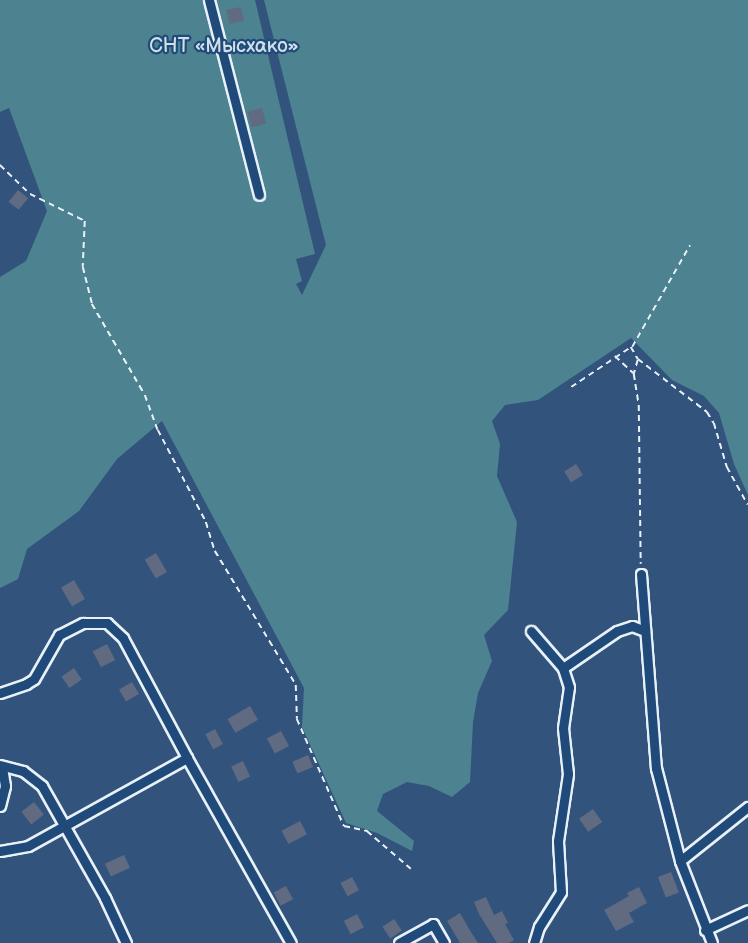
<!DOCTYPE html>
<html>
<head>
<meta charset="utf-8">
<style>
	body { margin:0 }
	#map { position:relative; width:748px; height:943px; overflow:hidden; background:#32547c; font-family:"Balsamiq Sans",sans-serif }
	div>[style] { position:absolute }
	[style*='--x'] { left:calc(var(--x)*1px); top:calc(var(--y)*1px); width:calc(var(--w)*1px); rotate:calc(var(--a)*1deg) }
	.green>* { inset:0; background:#4d8290 }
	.building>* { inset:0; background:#606a81; transform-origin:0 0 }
	.path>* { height:1.5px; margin-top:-0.75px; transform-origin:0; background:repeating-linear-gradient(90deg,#e8f1f8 0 6px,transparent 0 10.5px) }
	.roads { filter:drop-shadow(2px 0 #e8f1f8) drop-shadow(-2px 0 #e8f1f8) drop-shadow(0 2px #e8f1f8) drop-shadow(0 -2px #e8f1f8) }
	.minor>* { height:9px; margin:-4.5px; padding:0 4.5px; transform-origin:4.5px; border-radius:4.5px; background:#1f4a7a }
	span { translate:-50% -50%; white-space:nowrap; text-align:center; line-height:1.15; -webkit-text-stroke:4.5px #1f4a7a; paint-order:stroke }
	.park-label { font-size:20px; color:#d1e0e8 }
</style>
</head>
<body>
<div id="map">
	<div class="green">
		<div style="clip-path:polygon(0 0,255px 0,315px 254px,296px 259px,302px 281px,296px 284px,302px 295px,326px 245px,264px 0,748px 0,748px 495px,734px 464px,719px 413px,704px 396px,672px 380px,631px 338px,538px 400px,505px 405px,492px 421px,500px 444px,497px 476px,517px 522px,508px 610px,484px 635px,492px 661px,478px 693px,473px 722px,470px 782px,452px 797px,429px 786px,407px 782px,383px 794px,377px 811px,414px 841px,412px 851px,377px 833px,346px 823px,302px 727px,304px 688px,162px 421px,117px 459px,79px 511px,27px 549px,18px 579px,0 588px,0 277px,26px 261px,47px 211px,9px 108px,0 112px)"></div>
	</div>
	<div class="building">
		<div style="left:241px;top:7px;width:14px;height:15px;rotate:78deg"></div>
		<div style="left:262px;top:108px;width:16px;height:15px;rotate:75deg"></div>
		<div style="left:18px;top:190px;width:13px;height:15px;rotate:39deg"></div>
		<div style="left:576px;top:464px;width:13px;height:14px;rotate:58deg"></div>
		<div style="left:156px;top:553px;width:22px;height:13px;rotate:60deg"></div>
		<div style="left:74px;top:580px;width:22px;height:15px;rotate:60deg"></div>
		<div style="left:107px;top:644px;width:18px;height:16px;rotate:63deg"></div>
		<div style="left:74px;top:668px;width:14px;height:15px;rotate:56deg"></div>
		<div style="left:132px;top:682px;width:14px;height:15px;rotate:60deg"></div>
		<div style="left:250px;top:706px;width:16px;height:26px;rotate:60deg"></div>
		<div style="left:215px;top:729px;width:17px;height:11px;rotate:62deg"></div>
		<div style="left:281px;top:731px;width:17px;height:16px;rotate:62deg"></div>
		<div style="left:308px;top:755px;width:13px;height:17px;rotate:67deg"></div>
		<div style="left:243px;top:761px;width:17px;height:13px;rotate:65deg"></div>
		<div style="left:34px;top:802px;width:16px;height:16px;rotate:52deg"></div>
		<div style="left:593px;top:809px;width:16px;height:17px;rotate:55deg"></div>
		<div style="left:300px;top:821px;width:15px;height:21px;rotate:62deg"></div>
		<div style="left:124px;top:855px;width:14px;height:21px;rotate:65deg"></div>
		<div style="left:671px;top:872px;width:22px;height:14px;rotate:69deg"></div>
		<div style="left:352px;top:877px;width:15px;height:13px;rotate:62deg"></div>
		<div style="left:286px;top:886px;width:15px;height:14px;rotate:62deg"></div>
		<div style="clip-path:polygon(639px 887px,647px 903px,629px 913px,634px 922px,616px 931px,604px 910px,629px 896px,627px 893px)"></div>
		<div style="clip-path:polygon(486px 897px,494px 915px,502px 911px,508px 923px,505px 924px,514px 940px,509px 943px,497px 943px,479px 914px,474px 902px)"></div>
		<div style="clip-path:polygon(460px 913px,471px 932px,478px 943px,460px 943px,447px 921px)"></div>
		<div style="left:357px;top:914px;width:15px;height:15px;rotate:62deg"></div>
		<div style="left:394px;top:919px;width:14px;height:14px;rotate:56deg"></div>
	</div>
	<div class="path">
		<div style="--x:0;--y:165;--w:42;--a:44"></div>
		<div style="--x:30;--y:194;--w:61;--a:26.1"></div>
		<div style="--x:85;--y:221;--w:46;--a:92.5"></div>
		<div style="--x:83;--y:267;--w:38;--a:76"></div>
		<div style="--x:92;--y:304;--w:105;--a:59.8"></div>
		<div style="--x:145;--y:395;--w:37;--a:70"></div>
		<div style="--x:158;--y:430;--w:104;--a:62.4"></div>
		<div style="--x:206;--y:522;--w:30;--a:73"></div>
		<div style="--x:215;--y:551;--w:157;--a:58.8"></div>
		<div style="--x:296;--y:685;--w:34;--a:88"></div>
		<div style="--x:297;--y:719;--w:117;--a:66.3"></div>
		<div style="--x:344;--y:826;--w:24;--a:12"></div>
		<div style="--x:367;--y:831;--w:58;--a:40.8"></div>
		<div style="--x:632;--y:347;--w:117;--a:-60.4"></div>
		<div style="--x:615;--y:356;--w:25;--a:43"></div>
		<div style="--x:638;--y:360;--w:15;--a:106"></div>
		<div style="--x:634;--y:374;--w:31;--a:81"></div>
		<div style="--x:639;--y:405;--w:159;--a:89.3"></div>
		<div style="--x:571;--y:387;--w:72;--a:-33.7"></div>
		<div style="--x:631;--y:347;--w:14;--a:60"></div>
		<div style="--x:638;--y:359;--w:87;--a:37.5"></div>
		<div style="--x:707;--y:412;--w:13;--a:58"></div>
		<div style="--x:714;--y:423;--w:46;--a:73.5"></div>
		<div style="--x:727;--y:467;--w:43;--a:61.1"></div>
	</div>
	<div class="roads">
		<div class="minor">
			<div style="--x:209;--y:0;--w:201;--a:75.6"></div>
			<div style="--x:641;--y:574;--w:195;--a:85.6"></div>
			<div style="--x:656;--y:768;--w:96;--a:75.5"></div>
			<div style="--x:680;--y:861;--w:88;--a:68.7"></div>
			<div style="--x:531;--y:631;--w:49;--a:49.1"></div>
			<div style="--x:0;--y:693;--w:28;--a:-19"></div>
			<div style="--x:26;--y:684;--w:9;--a:-32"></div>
			<div style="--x:34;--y:679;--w:51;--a:-60.4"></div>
			<div style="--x:59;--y:635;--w:27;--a:-27"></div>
			<div style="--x:83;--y:623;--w:24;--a:0"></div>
			<div style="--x:107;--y:623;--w:22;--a:43"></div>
			<div style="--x:123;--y:638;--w:136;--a:61.9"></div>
			<div style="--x:0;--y:765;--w:24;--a:15"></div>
			<div style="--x:23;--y:771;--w:24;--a:38"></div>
			<div style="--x:42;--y:786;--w:129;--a:60.6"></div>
			<div style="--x:105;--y:898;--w:50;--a:65"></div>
			<div style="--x:0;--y:806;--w:21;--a:-76"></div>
			<div style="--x:5;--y:786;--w:20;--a:-99"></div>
			<div style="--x:0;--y:851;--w:28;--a:-10"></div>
			<div style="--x:28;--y:846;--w:182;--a:-29"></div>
			<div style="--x:187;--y:758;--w:212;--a:60.7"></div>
			<div style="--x:680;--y:861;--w:87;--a:-38.5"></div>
			<div style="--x:705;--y:930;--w:47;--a:-24.9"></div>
			<div style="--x:399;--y:943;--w:39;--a:-29"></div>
			<div style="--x:433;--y:924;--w:22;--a:60"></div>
			<div style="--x:534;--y:943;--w:17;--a:-73"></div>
			<div style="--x:539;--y:927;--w:41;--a:-57.8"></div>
			<div style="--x:561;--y:892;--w:51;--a:-93.4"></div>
			<div style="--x:558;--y:841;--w:68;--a:-81.5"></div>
			<div style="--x:568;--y:774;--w:46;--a:-96.2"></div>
			<div style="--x:563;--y:728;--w:41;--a:-81.7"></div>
			<div style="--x:569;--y:687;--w:20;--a:-108"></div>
			<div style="--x:563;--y:668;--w:65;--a:-34.4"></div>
			<div style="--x:617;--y:631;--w:16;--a:-18"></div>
			<div style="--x:632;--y:626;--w:14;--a:21"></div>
		</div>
	</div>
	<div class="park-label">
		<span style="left:224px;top:46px">СНТ «Мысхако»</span>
	</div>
</div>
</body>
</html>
